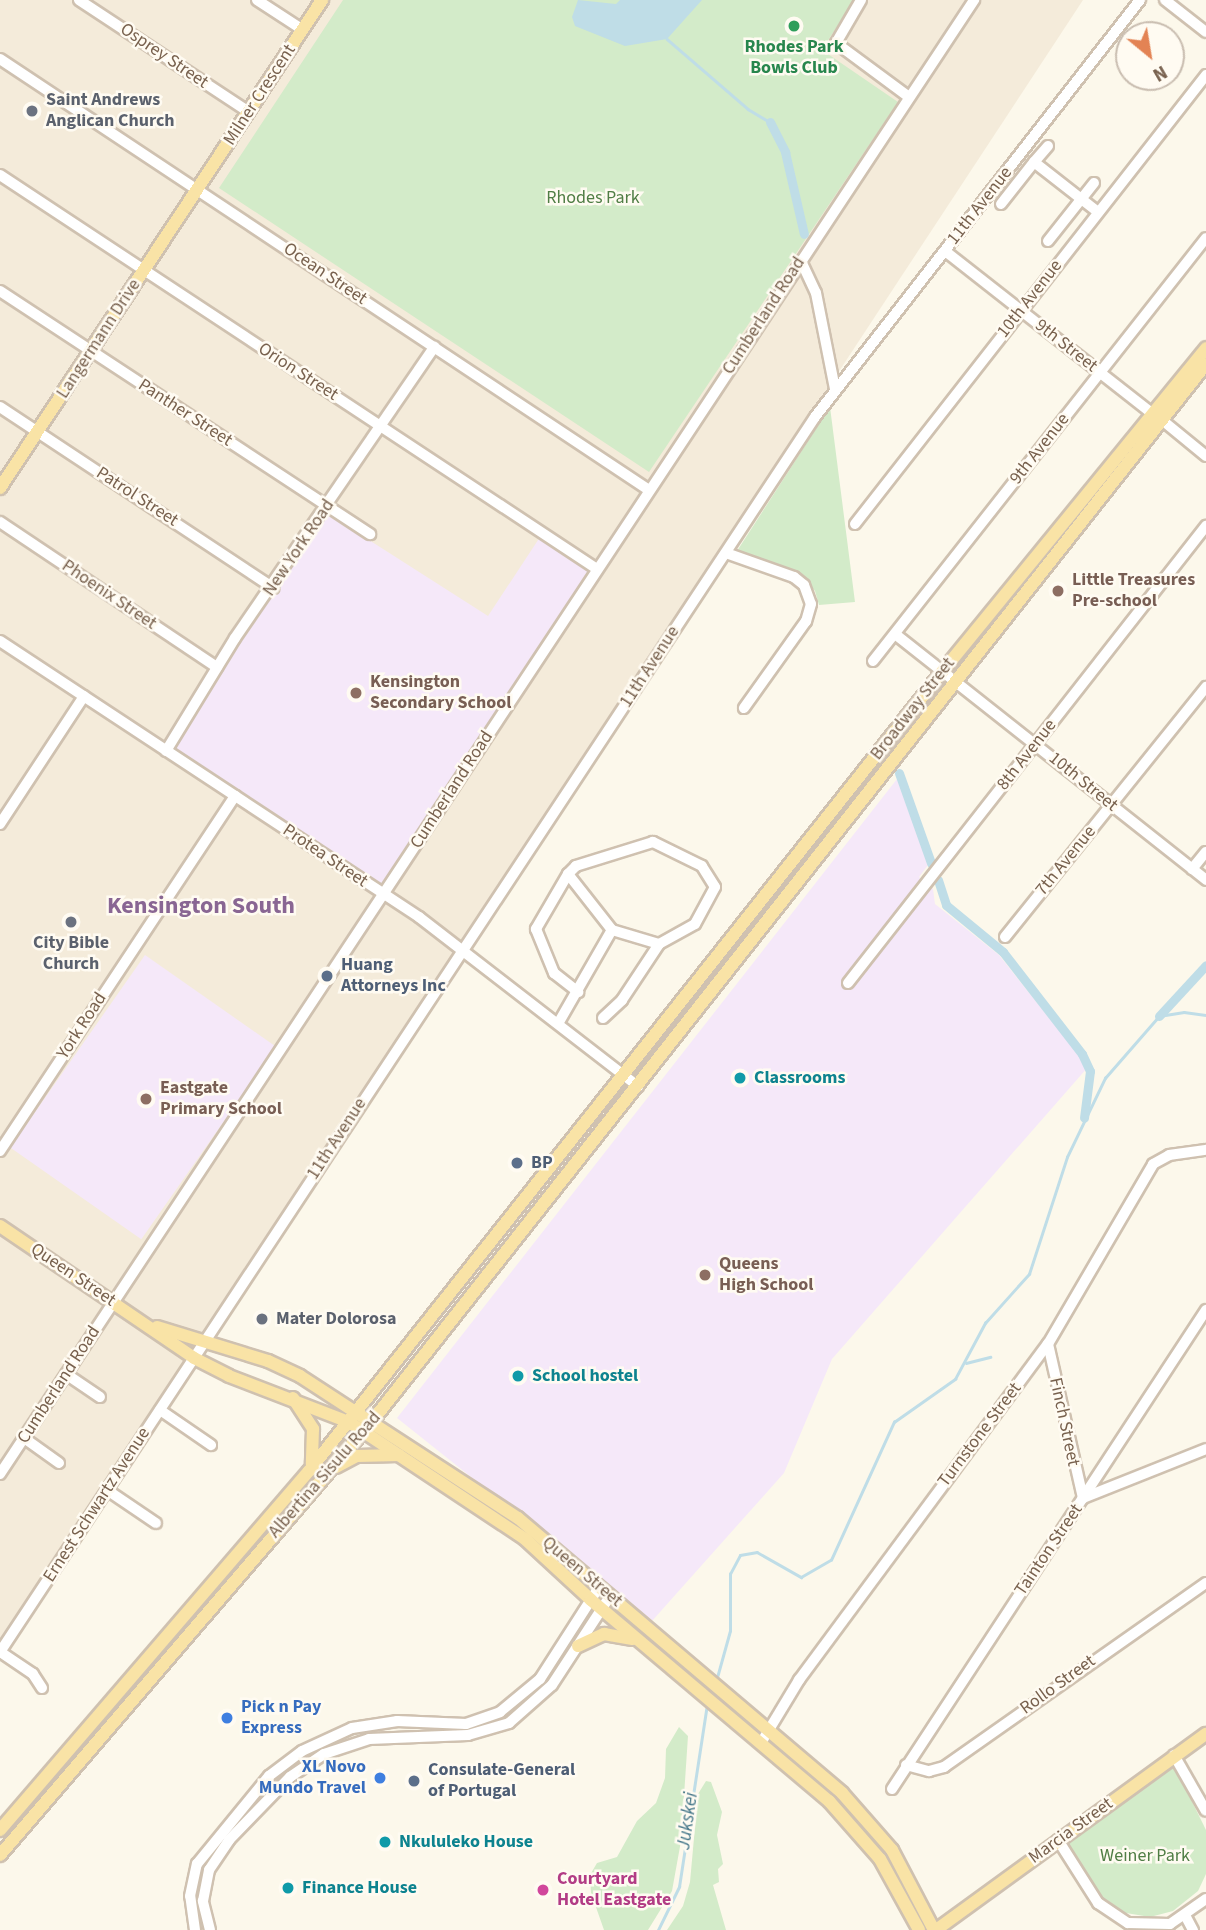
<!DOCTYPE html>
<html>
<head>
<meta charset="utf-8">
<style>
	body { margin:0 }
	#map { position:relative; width:1206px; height:1930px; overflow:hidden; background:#fcf8eb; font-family:"Source Sans 3",sans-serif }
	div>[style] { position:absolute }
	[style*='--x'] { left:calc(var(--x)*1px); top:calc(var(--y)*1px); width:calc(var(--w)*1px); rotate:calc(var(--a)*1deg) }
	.residential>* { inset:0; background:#f4ebda }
	.education>* { inset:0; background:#f5e8f9; transform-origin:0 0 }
	.green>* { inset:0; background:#d3ebc9 }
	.water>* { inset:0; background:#bfdde7 }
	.stream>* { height:2.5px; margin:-1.25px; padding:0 1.25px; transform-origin:1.25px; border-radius:1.25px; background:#bfdde7 }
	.canal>* { height:9px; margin:-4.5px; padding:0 4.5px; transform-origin:4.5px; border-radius:4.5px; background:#bfdde7 }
	.roads { filter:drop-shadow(2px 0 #cfc1b0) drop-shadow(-2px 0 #cfc1b0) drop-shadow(0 2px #cfc1b0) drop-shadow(0 -2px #cfc1b0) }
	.minor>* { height:10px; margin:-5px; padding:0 5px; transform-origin:5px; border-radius:5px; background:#fff }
	.major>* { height:12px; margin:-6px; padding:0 6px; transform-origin:6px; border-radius:6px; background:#f9e3a6 }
	.dots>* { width:19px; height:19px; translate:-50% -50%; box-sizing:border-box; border:4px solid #fffbf2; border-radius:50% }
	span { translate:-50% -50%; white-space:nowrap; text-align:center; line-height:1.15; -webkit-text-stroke:5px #fffbf2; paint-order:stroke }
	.leisure-label { font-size:18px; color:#27864d; font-weight:700 }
	.street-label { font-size:18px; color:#78614e }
	.worship-label { font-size:18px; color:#5b616d; font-weight:700 }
	.left { translate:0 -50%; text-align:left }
	.park-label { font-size:18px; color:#507e45 }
	.education-label { font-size:18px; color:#785e54; font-weight:700 }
	.service-label { font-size:18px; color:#4e5e75; font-weight:700 }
	.culture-label { font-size:18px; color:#0d838f; font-weight:700 }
	.shop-label { font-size:18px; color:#366cbe; font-weight:700 }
	.right { translate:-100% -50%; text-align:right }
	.hotel-label { font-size:18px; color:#b23c85; font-weight:700 }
	.water-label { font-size:19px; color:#47788b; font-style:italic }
	.district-label { font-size:24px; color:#896693; font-weight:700 }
	.north { position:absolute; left:1115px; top:21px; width:70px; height:70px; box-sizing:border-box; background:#fffbf2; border:2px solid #c9bdb0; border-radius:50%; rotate:150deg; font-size:19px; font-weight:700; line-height:28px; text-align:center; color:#78614e }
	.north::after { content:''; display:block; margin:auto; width:24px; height:32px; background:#e38354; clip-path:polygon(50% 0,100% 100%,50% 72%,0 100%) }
</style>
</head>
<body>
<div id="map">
	<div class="residential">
		<div style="clip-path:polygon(0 0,1083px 0,0 1648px)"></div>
	</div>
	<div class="education">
		<div style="clip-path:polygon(322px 510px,488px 616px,542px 534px,591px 574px,382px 896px,162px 748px)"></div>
		<div style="clip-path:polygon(897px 779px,928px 865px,919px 877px,933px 889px,935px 904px,999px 955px,1088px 1067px,832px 1359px,784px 1473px,652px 1621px,397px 1418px)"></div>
		<div style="left:145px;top:955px;width:160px;height:235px;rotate:35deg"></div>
	</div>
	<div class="green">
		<div style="clip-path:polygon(343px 0,854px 0,822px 50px,898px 102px,649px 472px,219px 188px)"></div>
		<div style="clip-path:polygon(830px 407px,855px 602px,819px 605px,815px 591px,801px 575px,737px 551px)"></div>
		<div style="clip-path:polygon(679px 1727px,688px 1736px,681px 1841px,672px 1891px,648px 1930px,604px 1930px,591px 1893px,590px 1875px,597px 1863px,617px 1857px,637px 1821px,656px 1803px,665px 1778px,666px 1749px)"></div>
		<div style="clip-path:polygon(1173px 1763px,1206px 1830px,1206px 1874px,1198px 1891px,1173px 1911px,1150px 1917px,1126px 1913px,1104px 1900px,1063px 1841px)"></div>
		<div style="clip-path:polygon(706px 1781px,711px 1782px,722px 1812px,717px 1835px,723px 1864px,718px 1869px,719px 1882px,713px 1885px,726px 1930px,667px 1930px,683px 1906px,690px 1882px,698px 1794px)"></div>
	</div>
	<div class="water">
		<div style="clip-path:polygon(578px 0,616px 4px,620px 0,702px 0,667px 39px,625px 46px,575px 26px,572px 17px)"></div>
	</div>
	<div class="stream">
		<div style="--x:667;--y:39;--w:107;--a:40.8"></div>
		<div style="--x:748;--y:109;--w:26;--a:31"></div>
		<div style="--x:966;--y:1363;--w:25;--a:-14"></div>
		<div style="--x:716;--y:1681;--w:52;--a:-74.4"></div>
		<div style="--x:730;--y:1631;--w:57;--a:-90"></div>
		<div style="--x:730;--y:1574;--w:21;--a:-62"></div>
		<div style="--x:740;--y:1555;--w:17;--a:-10"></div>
		<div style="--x:757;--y:1552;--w:51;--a:29.6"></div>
		<div style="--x:801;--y:1577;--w:34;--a:-30"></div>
		<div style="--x:831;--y:1560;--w:152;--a:-65.5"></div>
		<div style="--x:894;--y:1422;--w:75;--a:-35.2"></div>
		<div style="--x:955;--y:1379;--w:64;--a:-61.8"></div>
		<div style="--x:985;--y:1323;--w:66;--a:-48.1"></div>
		<div style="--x:1029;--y:1274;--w:123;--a:-72"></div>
		<div style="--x:1067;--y:1157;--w:88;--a:-64.3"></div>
		<div style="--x:1105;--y:1078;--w:82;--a:-48.9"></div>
		<div style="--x:1159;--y:1016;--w:25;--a:-9"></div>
		<div style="--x:1184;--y:1012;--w:22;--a:8"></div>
		<div style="--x:658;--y:1930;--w:48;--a:-64"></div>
		<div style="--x:679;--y:1887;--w:186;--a:-81.3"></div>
	</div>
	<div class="canal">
		<div style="--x:770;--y:122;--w:34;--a:63"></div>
		<div style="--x:785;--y:152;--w:84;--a:77"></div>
		<div style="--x:899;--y:773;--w:96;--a:70.4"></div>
		<div style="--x:938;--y:880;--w:26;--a:72"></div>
		<div style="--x:946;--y:905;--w:74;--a:39.5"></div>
		<div style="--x:1003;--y:952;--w:129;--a:52.2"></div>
		<div style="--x:1082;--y:1054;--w:19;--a:65"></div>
		<div style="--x:1090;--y:1071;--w:47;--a:97.3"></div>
		<div style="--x:1159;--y:1016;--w:69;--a:-47.3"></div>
	</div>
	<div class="roads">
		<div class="minor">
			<div style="--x:79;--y:0;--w:204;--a:33.4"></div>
			<div style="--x:257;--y:0;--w:55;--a:33.1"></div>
			<div style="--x:861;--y:0;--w:50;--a:120.2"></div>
			<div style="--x:836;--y:43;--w:91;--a:36.5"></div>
			<div style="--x:1165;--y:0;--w:52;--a:38"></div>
			<div style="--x:0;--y:59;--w:779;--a:33.59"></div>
			<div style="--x:1048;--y:146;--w:21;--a:131"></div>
			<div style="--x:1034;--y:162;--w:81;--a:38"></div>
			<div style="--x:0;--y:175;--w:715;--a:33.42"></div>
			<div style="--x:1001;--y:204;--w:53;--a:-51.8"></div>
			<div style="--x:1048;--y:241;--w:74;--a:-51.6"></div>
			<div style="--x:945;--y:251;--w:266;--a:38.1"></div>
			<div style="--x:801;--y:261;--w:35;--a:65"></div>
			<div style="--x:816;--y:293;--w:98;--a:78.8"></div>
			<div style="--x:0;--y:291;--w:443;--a:33.3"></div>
			<div style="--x:0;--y:407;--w:328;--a:33.5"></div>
			<div style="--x:1162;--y:420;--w:57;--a:39.3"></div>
			<div style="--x:0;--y:522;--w:261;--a:33.8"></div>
			<div style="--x:855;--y:524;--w:570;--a:-51.98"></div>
			<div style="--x:726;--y:553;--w:72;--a:19.4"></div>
			<div style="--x:794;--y:577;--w:13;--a:39"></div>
			<div style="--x:804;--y:585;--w:20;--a:70"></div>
			<div style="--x:811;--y:604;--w:18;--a:106"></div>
			<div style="--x:806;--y:621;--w:107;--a:125.5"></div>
			<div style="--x:895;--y:634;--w:397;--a:38.3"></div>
			<div style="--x:0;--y:641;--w:502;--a:33.37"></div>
			<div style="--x:419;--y:917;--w:277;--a:37.7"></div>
			<div style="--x:873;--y:661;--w:538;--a:-51.79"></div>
			<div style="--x:166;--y:751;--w:132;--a:-58.6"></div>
			<div style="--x:235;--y:638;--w:353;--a:-55.6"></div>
			<div style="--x:0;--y:824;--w:153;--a:-56.7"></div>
			<div style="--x:1192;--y:869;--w:22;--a:-51"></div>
			<div style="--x:568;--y:874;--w:71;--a:51.8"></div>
			<div style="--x:612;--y:930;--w:49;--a:16.6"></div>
			<div style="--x:659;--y:944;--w:41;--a:-29.1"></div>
			<div style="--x:695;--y:924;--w:42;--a:-61.6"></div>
			<div style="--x:715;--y:887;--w:25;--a:-122"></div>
			<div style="--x:702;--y:866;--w:55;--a:-153.9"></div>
			<div style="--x:653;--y:842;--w:81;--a:162.7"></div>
			<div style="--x:576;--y:866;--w:11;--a:135"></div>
			<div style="--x:568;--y:874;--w:64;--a:120.2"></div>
			<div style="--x:536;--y:929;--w:48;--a:67.8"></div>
			<div style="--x:554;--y:973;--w:31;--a:38"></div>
			<div style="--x:1005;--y:937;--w:321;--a:-51.2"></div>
			<div style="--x:848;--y:983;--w:581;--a:-51.93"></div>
			<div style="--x:603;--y:1018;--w:26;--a:-43"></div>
			<div style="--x:622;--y:1000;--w:67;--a:-56.5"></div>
			<div style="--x:559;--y:1022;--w:106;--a:-60.1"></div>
			<div style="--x:0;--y:1151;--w:426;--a:-56.5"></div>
			<div style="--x:1048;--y:1344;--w:158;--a:77.2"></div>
			<div style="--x:1083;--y:1498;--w:132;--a:-21.7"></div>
			<div style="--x:66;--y:1374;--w:41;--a:34.1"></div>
			<div style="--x:160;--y:1410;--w:62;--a:34.5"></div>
			<div style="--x:24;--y:1438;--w:43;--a:35.5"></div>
			<div style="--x:0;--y:1474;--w:1767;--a:-56.54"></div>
			<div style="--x:107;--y:1490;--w:59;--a:34"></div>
			<div style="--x:42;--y:1688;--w:17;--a:-123"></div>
			<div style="--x:33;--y:1674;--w:40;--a:-146"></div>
			<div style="--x:0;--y:1652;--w:1480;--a:-56.58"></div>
			<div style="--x:815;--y:417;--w:529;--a:-52.07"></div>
			<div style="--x:761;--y:1743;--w:74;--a:-58.9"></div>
			<div style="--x:799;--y:1680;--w:418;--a:-53.5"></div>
			<div style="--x:1048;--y:1344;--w:208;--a:-59.7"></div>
			<div style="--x:1153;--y:1164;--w:18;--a:-29"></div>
			<div style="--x:1169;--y:1155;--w:37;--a:-8"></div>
			<div style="--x:1174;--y:1755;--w:64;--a:60.3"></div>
			<div style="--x:906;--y:1765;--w:24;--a:15"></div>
			<div style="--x:929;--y:1771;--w:16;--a:-15"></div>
			<div style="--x:944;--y:1767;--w:320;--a:-35.1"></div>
			<div style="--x:892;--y:1789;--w:573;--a:-56.75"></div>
			<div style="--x:1058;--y:1840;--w:75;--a:57.6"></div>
			<div style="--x:1098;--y:1903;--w:36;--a:34"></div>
			<div style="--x:1128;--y:1923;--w:42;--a:1.4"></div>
			<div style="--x:1170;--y:1924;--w:44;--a:-34.8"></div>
			<div style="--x:1186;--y:1917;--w:15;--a:62"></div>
			<div style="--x:195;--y:1930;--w:34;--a:-98"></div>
			<div style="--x:190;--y:1896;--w:33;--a:-78"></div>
			<div style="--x:197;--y:1864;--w:114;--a:-50.7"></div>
			<div style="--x:269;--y:1776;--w:41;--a:-37.1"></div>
			<div style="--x:302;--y:1751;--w:55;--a:-24.7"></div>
			<div style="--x:352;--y:1728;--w:46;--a:-8.8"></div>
			<div style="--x:397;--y:1721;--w:69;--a:2.5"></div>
			<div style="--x:466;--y:1724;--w:36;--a:-19"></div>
			<div style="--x:500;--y:1712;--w:52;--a:-39.5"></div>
			<div style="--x:540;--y:1679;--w:109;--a:-57.3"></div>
			<div style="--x:210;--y:1930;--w:30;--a:-104"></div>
			<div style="--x:203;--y:1901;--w:32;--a:-79"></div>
			<div style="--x:209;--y:1870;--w:36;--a:-56"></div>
			<div style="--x:229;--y:1840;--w:88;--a:-45.9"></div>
			<div style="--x:290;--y:1777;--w:41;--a:-34.1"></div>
			<div style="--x:324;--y:1754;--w:47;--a:-18.4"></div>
			<div style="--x:369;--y:1739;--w:99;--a:-2.3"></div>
			<div style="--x:468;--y:1735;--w:43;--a:-16.3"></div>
			<div style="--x:509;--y:1723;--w:57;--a:-41.5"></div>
			<div style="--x:552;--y:1685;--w:106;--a:-56.9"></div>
		</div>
		<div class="major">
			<div style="--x:0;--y:488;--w:585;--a:-56.58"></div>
			<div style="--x:0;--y:1226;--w:235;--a:34.2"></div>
			<div style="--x:194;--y:1358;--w:39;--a:27"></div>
			<div style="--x:229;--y:1376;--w:129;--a:21"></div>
			<div style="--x:349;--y:1422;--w:211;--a:33.6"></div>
			<div style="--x:525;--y:1539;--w:90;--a:42.7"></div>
			<div style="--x:591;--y:1600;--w:312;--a:40.2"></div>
			<div style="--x:829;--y:1801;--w:77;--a:48.7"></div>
			<div style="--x:880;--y:1859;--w:81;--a:61.2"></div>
			<div style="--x:157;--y:1327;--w:116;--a:17"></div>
			<div style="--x:268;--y:1361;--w:35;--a:25"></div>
			<div style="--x:300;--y:1376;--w:260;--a:33.1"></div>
			<div style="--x:518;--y:1518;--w:425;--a:40.3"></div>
			<div style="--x:842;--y:1793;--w:76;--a:48.7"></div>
			<div style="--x:892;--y:1850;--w:90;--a:62.3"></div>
			<div style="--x:293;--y:1398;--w:37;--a:57"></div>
			<div style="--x:313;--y:1429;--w:35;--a:92"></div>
			<div style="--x:336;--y:1467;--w:24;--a:-28"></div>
			<div style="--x:357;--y:1456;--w:42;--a:-1.4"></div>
			<div style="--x:578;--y:1646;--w:29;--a:-25"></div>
			<div style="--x:604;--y:1634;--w:29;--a:10"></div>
			<div style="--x:0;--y:1830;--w:474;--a:-49.3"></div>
			<div style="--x:309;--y:1471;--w:1019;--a:-51.61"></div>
			<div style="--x:942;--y:672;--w:418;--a:-50.8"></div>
			<div style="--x:0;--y:1855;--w:573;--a:-49.39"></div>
			<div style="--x:373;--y:1420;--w:1345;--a:-51.73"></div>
			<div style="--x:936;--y:1930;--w:334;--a:-36"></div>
		</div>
	</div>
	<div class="dots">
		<div style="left:794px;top:26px;background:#2e9e5b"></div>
		<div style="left:32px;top:111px;background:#6b7280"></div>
		<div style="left:1058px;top:591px;background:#8d6e63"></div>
		<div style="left:356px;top:693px;background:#8d6e63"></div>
		<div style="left:71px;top:922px;background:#6b7280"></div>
		<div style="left:327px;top:976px;background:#5c6f8a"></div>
		<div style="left:740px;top:1078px;background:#0f9aa8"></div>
		<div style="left:146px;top:1099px;background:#8d6e63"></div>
		<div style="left:517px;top:1163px;background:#5c6f8a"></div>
		<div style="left:705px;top:1275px;background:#8d6e63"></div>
		<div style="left:262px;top:1319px;background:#6b7280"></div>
		<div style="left:518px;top:1376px;background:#0f9aa8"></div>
		<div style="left:227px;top:1718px;background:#3f7fe0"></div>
		<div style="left:380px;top:1778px;background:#3f7fe0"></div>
		<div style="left:414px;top:1781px;background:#5c6f8a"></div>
		<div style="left:385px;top:1842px;background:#0f9aa8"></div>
		<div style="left:288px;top:1888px;background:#0f9aa8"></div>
		<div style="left:543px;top:1890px;background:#d1479c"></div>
	</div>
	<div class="leisure-label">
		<span style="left:794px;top:58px">Rhodes Park<br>Bowls Club</span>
	</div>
	<div class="street-label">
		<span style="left:164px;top:56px;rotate:34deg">Osprey Street</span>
		<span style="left:260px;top:95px;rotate:-57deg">Milner Crescent</span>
		<span style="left:980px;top:206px;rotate:-52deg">11th Avenue</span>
		<span style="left:325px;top:274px;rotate:34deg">Ocean Street</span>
		<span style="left:1030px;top:299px;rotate:-52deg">10th Avenue</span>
		<span style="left:764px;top:316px;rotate:-57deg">Cumberland Road</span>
		<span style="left:99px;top:339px;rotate:-57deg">Langermann Drive</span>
		<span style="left:1066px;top:346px;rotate:38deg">9th Street</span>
		<span style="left:298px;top:372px;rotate:33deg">Orion Street</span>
		<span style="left:185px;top:413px;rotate:33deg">Panther Street</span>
		<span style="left:1040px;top:449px;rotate:-52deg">9th Avenue</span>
		<span style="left:137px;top:497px;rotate:33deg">Patrol Street</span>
		<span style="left:299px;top:548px;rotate:-56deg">New York Road</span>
		<span style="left:109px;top:595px;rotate:34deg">Phoenix Street</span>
		<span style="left:650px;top:667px;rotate:-57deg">11th Avenue</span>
		<span style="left:913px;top:709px;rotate:-52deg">Broadway Street</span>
		<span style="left:1027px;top:755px;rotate:-52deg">8th Avenue</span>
		<span style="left:1083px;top:782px;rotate:39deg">10th Street</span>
		<span style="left:452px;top:790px;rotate:-57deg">Cumberland Road</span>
		<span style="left:325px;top:856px;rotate:34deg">Protea Street</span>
		<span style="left:1066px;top:861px;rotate:-51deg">7th Avenue</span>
		<span style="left:82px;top:1026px;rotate:-57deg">York Road</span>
		<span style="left:337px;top:1139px;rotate:-57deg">11th Avenue</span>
		<span style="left:73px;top:1275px;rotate:34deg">Queen Street</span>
		<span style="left:59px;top:1385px;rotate:-57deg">Cumberland Road</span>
		<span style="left:1064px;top:1422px;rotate:78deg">Finch Street</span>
		<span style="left:980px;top:1435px;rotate:-53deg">Turnstone Street</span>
		<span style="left:325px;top:1475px;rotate:-49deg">Albertina Sisulu Road</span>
		<span style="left:97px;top:1505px;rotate:-57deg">Ernest Schwartz Avenue</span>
		<span style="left:1049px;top:1550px;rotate:-56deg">Tainton Street</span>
		<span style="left:582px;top:1572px;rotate:40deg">Queen Street</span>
		<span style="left:1058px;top:1685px;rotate:-36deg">Rollo Street</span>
		<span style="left:1071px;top:1831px;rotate:-36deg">Marcia Street</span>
	</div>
	<div class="worship-label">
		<span class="left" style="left:46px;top:111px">Saint Andrews<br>Anglican Church</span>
		<span style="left:71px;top:954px">City Bible<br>Church</span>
		<span class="left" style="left:276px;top:1319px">Mater Dolorosa</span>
	</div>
	<div class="park-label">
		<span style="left:593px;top:198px">Rhodes Park</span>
		<span style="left:1145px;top:1856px">Weiner Park</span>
	</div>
	<div class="education-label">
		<span class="left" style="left:1072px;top:591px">Little Treasures<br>Pre-school</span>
		<span class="left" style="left:370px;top:693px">Kensington<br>Secondary School</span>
		<span class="left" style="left:160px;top:1099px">Eastgate<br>Primary School</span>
		<span class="left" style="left:719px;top:1275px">Queens<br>High School</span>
	</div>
	<div class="service-label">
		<span class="left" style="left:341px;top:976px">Huang<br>Attorneys Inc</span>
		<span class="left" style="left:531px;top:1163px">BP</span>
		<span class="left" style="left:428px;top:1781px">Consulate-General<br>of Portugal</span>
	</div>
	<div class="culture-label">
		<span class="left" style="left:754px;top:1078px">Classrooms</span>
		<span class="left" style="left:532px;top:1376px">School hostel</span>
		<span class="left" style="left:399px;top:1842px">Nkululeko House</span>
		<span class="left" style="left:302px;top:1888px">Finance House</span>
	</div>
	<div class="shop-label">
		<span class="left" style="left:241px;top:1718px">Pick n Pay<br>Express</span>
		<span class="right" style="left:366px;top:1778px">XL Novo<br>Mundo Travel</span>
	</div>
	<div class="hotel-label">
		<span class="left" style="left:557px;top:1890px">Courtyard<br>Hotel Eastgate</span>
	</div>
	<div class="water-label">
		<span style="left:688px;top:1821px;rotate:-82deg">Jukskei</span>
	</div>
	<div class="district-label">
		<span style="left:201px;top:906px">Kensington South</span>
	</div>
	<div class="north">N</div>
</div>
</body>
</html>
